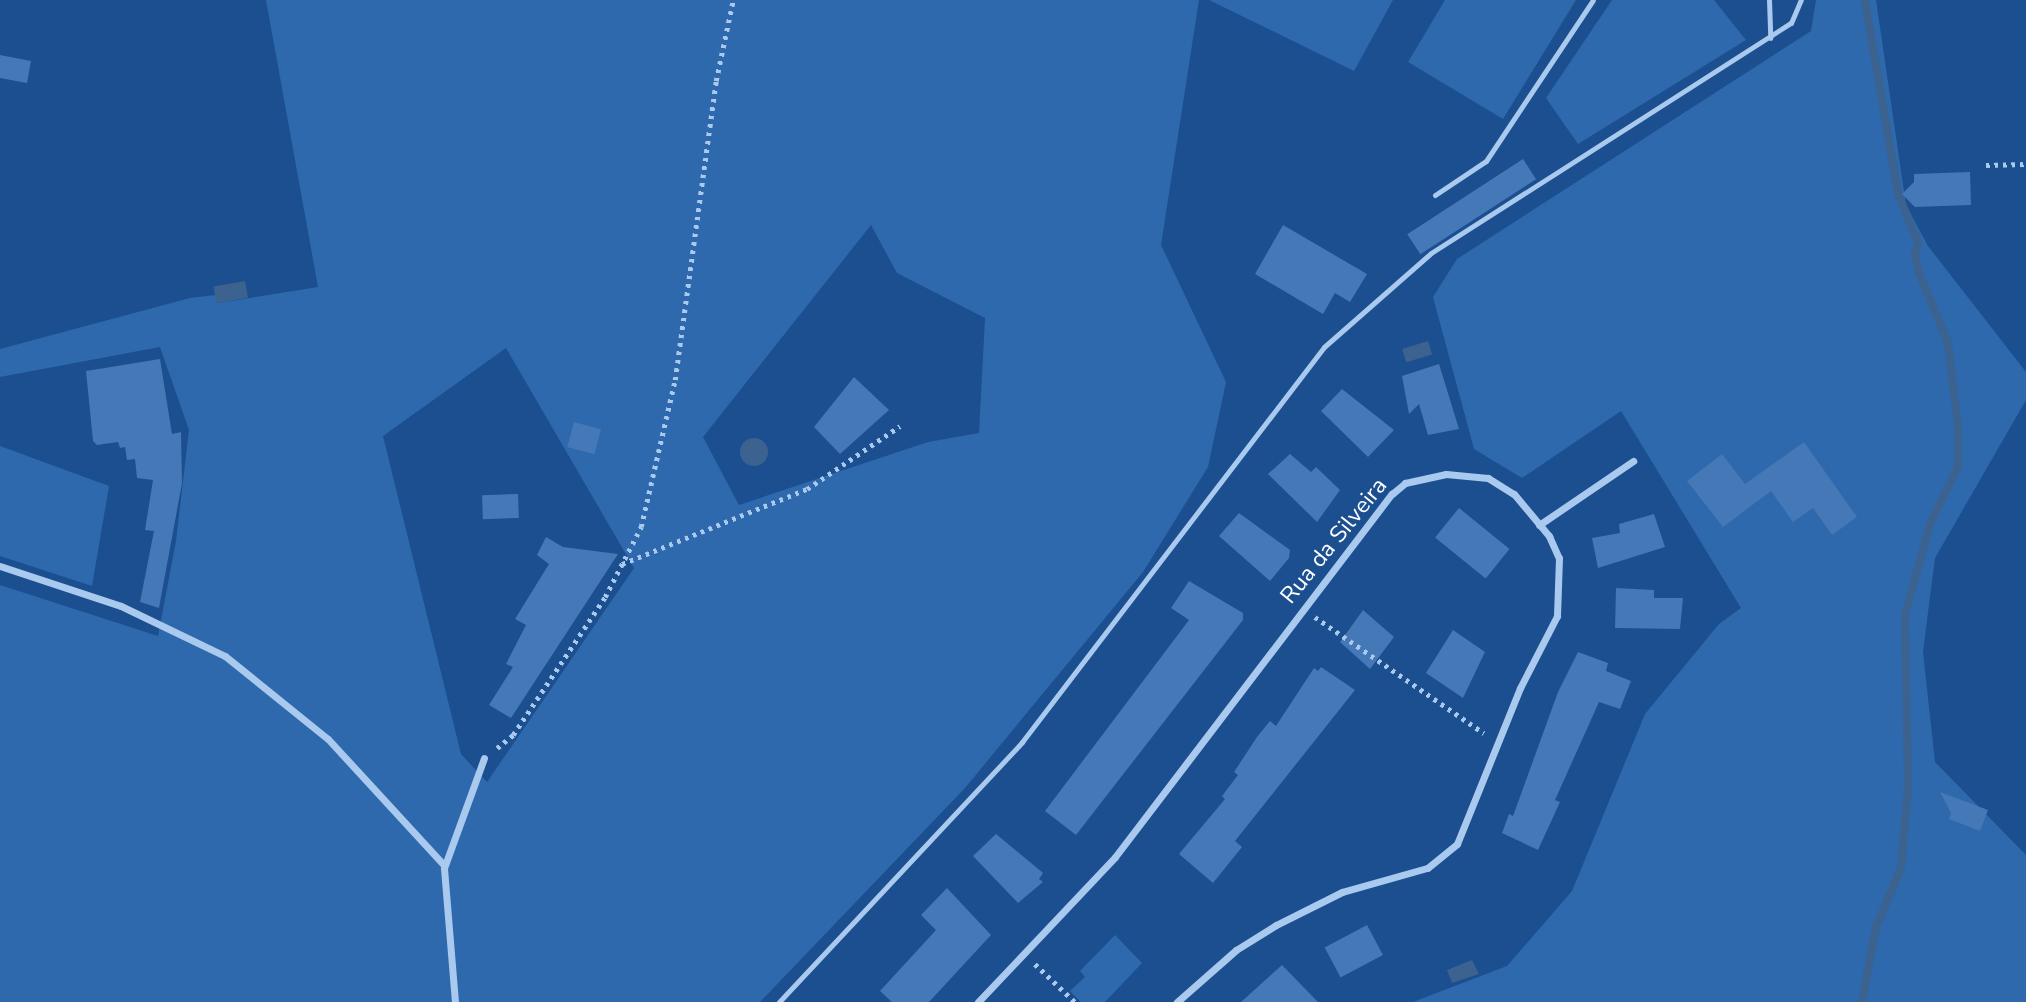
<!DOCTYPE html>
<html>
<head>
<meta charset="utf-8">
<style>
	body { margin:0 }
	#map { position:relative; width:2026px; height:1002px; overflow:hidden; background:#1b4f8f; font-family:"Nunito Sans",sans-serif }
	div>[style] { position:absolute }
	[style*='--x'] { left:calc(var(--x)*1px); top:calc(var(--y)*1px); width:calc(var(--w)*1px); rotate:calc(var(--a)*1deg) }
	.green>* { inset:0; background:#2e69ad }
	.water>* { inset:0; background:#3c6290; transform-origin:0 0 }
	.round { border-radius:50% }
	.stream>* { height:8px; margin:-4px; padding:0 4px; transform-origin:4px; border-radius:4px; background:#3c6290 }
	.building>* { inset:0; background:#4478b7; transform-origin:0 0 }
	.path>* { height:4.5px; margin-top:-2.25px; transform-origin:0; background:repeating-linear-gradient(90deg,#a9c9ee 0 3.5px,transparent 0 8.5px) }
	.lane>* { height:5px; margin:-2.5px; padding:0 2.5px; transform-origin:2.5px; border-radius:2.5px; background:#a9c9ee }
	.street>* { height:7px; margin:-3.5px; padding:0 3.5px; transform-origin:3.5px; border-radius:3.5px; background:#a9c9ee }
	span { translate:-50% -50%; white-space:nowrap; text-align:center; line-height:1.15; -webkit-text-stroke:6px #1b4f8f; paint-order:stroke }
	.street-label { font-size:23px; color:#fff }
</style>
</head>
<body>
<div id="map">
	<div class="green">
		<div style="clip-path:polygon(evenodd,266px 0,1199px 0,1161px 245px,1226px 382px,1208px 467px,1143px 572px,965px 788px,760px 1002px,0 1002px,0 585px,158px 636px,176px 541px,189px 430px,160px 347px,0 377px,0 349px,190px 298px,216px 295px,218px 303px,318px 287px,266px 0,871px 225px,897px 273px,985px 318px,979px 433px,928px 442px,739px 505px,703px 437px,871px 225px,266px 0,506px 348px,634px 568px,487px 782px,461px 754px,383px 436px,506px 348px)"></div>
		<div style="clip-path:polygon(1209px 0,1393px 0,1354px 71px)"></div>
		<div style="clip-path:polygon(1445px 0,1576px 0,1503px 119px,1408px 62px)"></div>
		<div style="clip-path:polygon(1612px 0,1714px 0,1746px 40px,1578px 144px,1546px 98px)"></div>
		<div style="clip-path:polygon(1816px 0,1876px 0,1906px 205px,1928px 246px,2026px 372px,2026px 400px,1935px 558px,1923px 652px,1935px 762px,2026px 855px,2026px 1002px,1413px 1002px,1507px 966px,1572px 891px,1645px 714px,1719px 624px,1741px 608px,1621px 411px,1522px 478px,1474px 449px,1433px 297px,1457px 259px,1811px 31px)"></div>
		<div style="clip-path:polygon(0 446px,109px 486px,92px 586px,0 556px)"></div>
		<div style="clip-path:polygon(1115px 935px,1142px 963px,1105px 1002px,1081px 1002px,1070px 991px,1085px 977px,1080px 971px)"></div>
	</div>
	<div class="water">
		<div style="left:245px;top:281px;width:17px;height:32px;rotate:80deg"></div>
		<div style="left:1428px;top:341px;width:14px;height:27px;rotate:73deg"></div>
		<div class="round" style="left:740px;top:438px;width:28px;height:28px"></div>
		<div style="clip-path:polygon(1472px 960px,1479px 974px,1452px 983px,1447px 970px)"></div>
	</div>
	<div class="stream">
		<div style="--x:1862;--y:1002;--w:76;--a:-79.4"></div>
		<div style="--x:1876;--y:927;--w:64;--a:-67"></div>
		<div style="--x:1901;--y:868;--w:82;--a:-85.1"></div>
		<div style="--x:1908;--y:786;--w:171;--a:-91"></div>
		<div style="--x:1905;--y:615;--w:94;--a:-74.6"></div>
		<div style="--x:1930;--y:524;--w:64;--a:-64.2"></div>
		<div style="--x:1958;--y:466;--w:40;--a:-90"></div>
		<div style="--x:1958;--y:426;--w:84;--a:-96.9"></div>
		<div style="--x:1948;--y:343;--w:76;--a:-112.5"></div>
		<div style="--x:1919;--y:273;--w:19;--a:-102"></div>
		<div style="--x:1915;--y:254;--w:12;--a:-76"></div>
		<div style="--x:1918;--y:242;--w:52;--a:-112.6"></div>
		<div style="--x:1898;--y:194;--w:197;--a:-99.7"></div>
	</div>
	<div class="building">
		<div style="clip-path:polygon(0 55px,31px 61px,27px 83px,0 78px)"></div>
		<div style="left:1523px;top:159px;width:24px;height:138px;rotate:57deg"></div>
		<div style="clip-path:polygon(1970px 172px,1971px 205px,1915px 207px,1902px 194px,1914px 182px,1914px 174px)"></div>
		<div style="clip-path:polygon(1283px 225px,1367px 274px,1350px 302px,1335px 293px,1323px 314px,1255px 274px)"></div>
		<div style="clip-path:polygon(160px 359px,172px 434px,181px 432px,182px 483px,159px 608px,140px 602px,154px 531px,145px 530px,153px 480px,137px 478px,135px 459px,127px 460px,125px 447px,120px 448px,118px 442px,97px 445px,93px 441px,86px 371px)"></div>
		<div style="clip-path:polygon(1439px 364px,1459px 429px,1428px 435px,1419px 404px,1409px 414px,1402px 376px)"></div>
		<div style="clip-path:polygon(854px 377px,889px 410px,840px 454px,814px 427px)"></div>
		<div style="clip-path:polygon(1342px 389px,1394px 430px,1368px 457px,1321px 411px)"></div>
		<div style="left:574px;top:422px;width:28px;height:26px;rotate:15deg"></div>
		<div style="clip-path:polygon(1804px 442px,1857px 517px,1832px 535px,1813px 508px,1793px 522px,1771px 491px,1723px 527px,1687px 481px,1722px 454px,1745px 484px)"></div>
		<div style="clip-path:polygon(1290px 454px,1311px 472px,1316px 467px,1340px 490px,1317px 522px,1268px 474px)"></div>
		<div style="left:518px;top:494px;width:24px;height:36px;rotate:88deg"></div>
		<div style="left:1459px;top:508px;width:65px;height:38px;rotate:39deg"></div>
		<div style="clip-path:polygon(1239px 513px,1290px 550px,1289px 558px,1270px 581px,1219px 536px)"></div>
		<div style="clip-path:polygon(1654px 514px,1665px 547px,1598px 568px,1592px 538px,1620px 533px,1619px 524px)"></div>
		<div style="clip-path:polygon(546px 537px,563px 547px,618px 554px,511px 718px,489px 705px,513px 667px,506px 664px,526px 625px,515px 619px,549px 564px,537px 555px)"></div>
		<div style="clip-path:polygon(1189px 581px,1243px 613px,1243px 620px,1076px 835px,1045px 811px,1189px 620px,1171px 608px)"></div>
		<div style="clip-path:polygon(1616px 588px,1654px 590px,1654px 598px,1683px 598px,1680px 629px,1615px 628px)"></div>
		<div style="clip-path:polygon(1363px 610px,1394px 637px,1370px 669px,1340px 642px)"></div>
		<div style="clip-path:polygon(1453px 630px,1485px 652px,1463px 698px,1426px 673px)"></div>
		<div style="clip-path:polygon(1578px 652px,1608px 663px,1606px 671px,1631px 681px,1620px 709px,1599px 702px,1555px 800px,1560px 802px,1538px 850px,1502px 833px,1509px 814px,1513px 816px,1558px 692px)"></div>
		<div style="clip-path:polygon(1321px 667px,1355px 690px,1235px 841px,1242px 847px,1213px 883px,1179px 854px,1225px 799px,1222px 796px,1238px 775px,1234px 772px,1257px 737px,1270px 721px,1276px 726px,1314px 668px,1318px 671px)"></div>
		<div style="clip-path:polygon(1940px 792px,1988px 810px,1980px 831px,1949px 819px,1951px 813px)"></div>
		<div style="clip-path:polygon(996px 834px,1043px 873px,1039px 879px,1043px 882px,1018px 903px,973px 856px)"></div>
		<div style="clip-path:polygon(947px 888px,991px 935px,929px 1002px,892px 1002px,880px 991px,936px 930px,921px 915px)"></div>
		<div style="left:1367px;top:925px;width:34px;height:48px;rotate:62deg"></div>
		<div style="clip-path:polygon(1282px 965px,1318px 1002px,1241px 1002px)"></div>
	</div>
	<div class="path">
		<div style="--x:1986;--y:165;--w:40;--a:-1.4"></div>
		<div style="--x:622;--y:564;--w:200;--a:-22.1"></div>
		<div style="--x:807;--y:489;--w:112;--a:-34.1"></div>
		<div style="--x:1315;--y:617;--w:205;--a:34.5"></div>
		<div style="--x:497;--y:748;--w:21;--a:-39"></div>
		<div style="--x:513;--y:735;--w:166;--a:-56.3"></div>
		<div style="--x:605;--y:597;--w:79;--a:-62.8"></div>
		<div style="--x:641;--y:527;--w:151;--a:-77"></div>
		<div style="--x:675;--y:380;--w:302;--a:-82.2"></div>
		<div style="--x:716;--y:81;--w:83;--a:-78.1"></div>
		<div style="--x:1035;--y:964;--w:55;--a:43.5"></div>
	</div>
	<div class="lane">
		<div style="--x:1769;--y:0;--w:38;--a:88"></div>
		<div style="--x:1435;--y:195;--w:61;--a:-33.7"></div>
		<div style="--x:1486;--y:161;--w:193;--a:-56.4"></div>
		<div style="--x:779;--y:1002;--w:356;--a:-46.9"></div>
		<div style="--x:1022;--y:742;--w:497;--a:-52.6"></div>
		<div style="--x:1324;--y:347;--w:142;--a:-41.3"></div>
		<div style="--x:1431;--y:253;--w:427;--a:-32.6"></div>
		<div style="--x:1791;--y:23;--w:25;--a:-67"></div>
	</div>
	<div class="street">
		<div style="--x:1539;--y:525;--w:114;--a:-34.2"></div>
		<div style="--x:0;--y:566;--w:127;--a:18.3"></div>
		<div style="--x:121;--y:606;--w:115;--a:25.7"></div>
		<div style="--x:225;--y:656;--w:132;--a:38.9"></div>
		<div style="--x:328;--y:739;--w:171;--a:47.4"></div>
		<div style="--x:455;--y:1002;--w:134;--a:-94.7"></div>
		<div style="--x:444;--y:868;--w:117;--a:-70"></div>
		<div style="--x:978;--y:1002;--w:199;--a:-46.6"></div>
		<div style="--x:1115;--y:857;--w:457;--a:-52.7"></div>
		<div style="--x:1392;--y:494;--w:17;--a:-40"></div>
		<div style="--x:1405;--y:483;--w:42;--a:-12.4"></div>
		<div style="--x:1446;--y:474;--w:42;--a:5.4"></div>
		<div style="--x:1488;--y:478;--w:31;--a:32"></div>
		<div style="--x:1514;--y:494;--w:55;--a:50.2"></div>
		<div style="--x:1549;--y:536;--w:24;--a:66"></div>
		<div style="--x:1559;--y:558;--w:58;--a:92"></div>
		<div style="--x:1557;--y:616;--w:81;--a:117.2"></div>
		<div style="--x:1520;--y:688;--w:168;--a:112"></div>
		<div style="--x:1457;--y:844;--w:38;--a:141"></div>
		<div style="--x:1427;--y:868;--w:88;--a:164.2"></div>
		<div style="--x:1342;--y:892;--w:74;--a:153.4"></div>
		<div style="--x:1276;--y:925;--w:47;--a:148"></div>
		<div style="--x:1236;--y:950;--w:79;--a:138.6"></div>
	</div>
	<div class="street-label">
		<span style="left:1334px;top:541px;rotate:-51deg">Rua da Silveira</span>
	</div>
</div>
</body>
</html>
